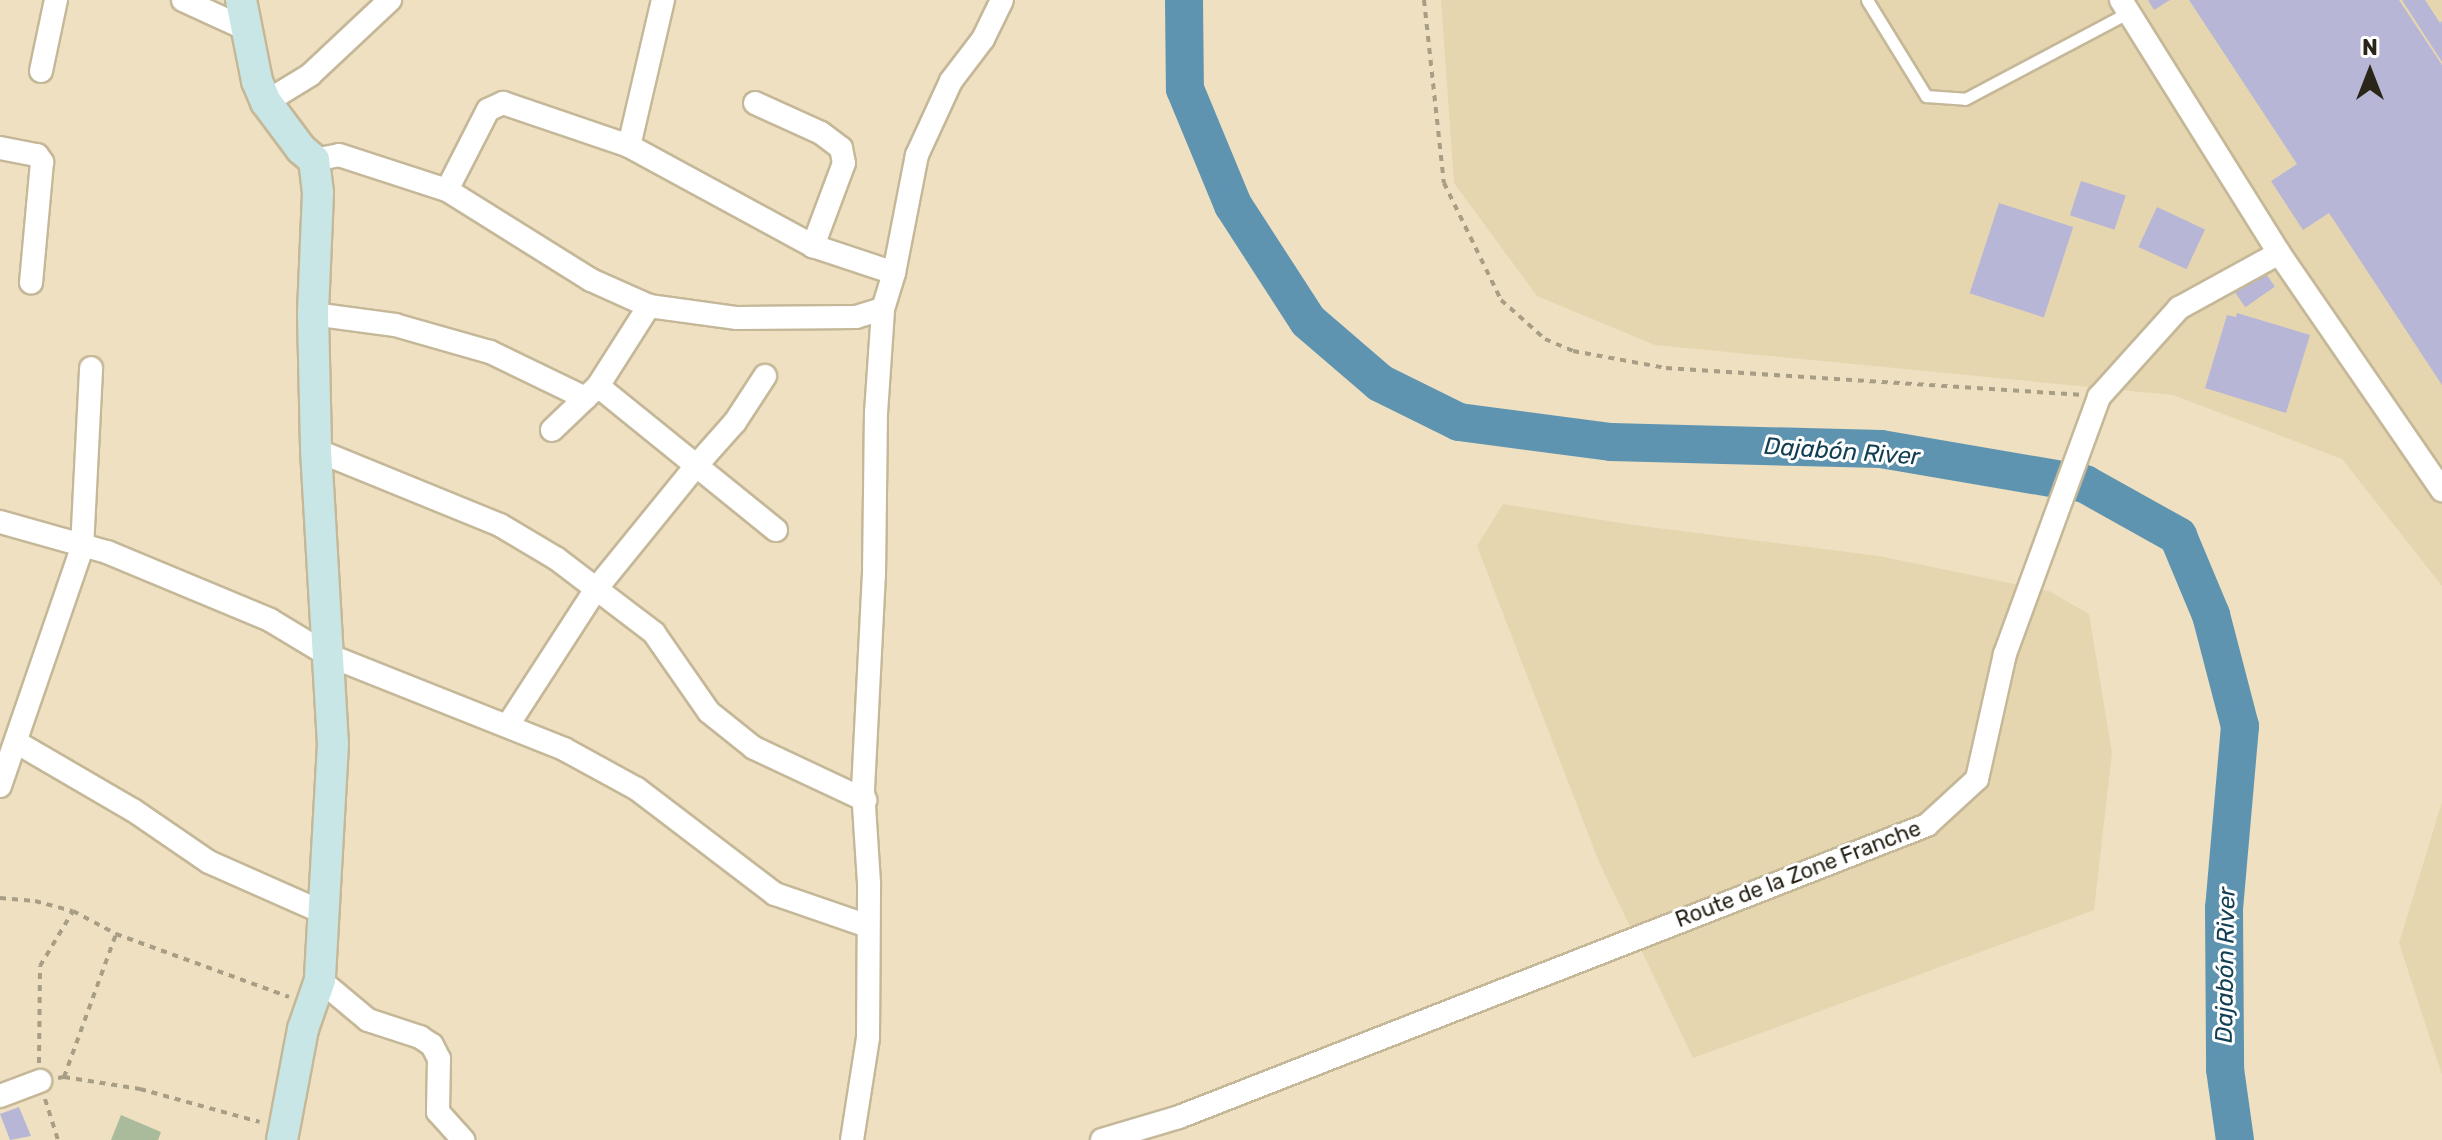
<!DOCTYPE html>
<html>
<head>
<meta charset="utf-8">
<style>
	body { margin:0 }
	#map { position:relative; width:2442px; height:1140px; overflow:hidden; background:#eee0c1; font-family:Rubik,sans-serif }
	div>[style] { position:absolute }
	[style*='--x'] { left:calc(var(--x)*1px); top:calc(var(--y)*1px); width:calc(var(--w)*1px); rotate:calc(var(--a)*1deg) }
	.built>* { inset:0; background:#e6d6af }
	.green>* { inset:0; background:#aabb9b }
	.river>* { height:38px; margin:-19px; padding:0 19px; transform-origin:19px; border-radius:19px; background:#5f94b1 }
	.building>* { inset:0; background:#b7b6d6; transform-origin:0 0 }
	.path>* { height:4px; margin-top:-2px; transform-origin:0; background:repeating-linear-gradient(90deg,#a89d85 0 6px,transparent 0 12px) }
	.roads { filter:drop-shadow(2px 0 #c5b899) drop-shadow(-2px 0 #c5b899) drop-shadow(0 2px #c5b899) drop-shadow(0 -2px #c5b899) }
	.lane>* { height:11px; margin:-5.5px; padding:0 5.5px; transform-origin:5.5px; border-radius:5.5px; background:#fff }
	.street>* { height:22px; margin:-11px; padding:0 11px; transform-origin:11px; border-radius:11px; background:#fff }
	.secondary>* { height:30px; margin:-15px; padding:0 15px; transform-origin:15px; border-radius:15px; background:#c8e6e5 }
	span { translate:-50% -50%; white-space:nowrap; text-align:center; line-height:1.15; -webkit-text-stroke:6px #fff; paint-order:stroke }
	.street-label { font-size:22px; color:#2a2519 }
	.water-label { font-size:24px; color:#123e54; font-style:italic }
	.north { position:absolute; left:2330px; top:32px; width:80px; height:80px; -webkit-text-stroke:6px #fff; paint-order:stroke; rotate:0deg; font-size:22px; font-weight:700; line-height:32px; text-align:center; color:#2a2519 }
	.north::after { content:''; display:block; margin:auto; width:28px; height:36px; background:#2a2519; clip-path:polygon(50% 0,100% 100%,50% 72%,0 100%) }
</style>
</head>
<body>
<div id="map">
	<div class="built">
		<div style="clip-path:polygon(1441px 0,2442px 0,2442px 586px,2342px 459px,2173px 395px,1655px 345px,1537px 296px,1454px 183px)"></div>
		<div style="clip-path:polygon(1503px 504px,1633px 525px,1879px 556px,2049px 591px,2089px 614px,2112px 753px,2094px 910px,1693px 1058px,1599px 862px,1477px 546px)"></div>
		<div style="clip-path:polygon(2442px 802px,2442px 1075px,2399px 943px)"></div>
	</div>
	<div class="green">
		<div style="clip-path:polygon(121px 1115px,161px 1132px,158px 1140px,111px 1140px)"></div>
	</div>
	<div class="river">
		<div style="--x:1184;--y:0;--w:89;--a:89.4"></div>
		<div style="--x:1185;--y:89;--w:126;--a:67.5"></div>
		<div style="--x:1233;--y:205;--w:138;--a:57.1"></div>
		<div style="--x:1308;--y:321;--w:95;--a:40.7"></div>
		<div style="--x:1380;--y:383;--w:88;--a:26.3"></div>
		<div style="--x:1459;--y:422;--w:153;--a:7.5"></div>
		<div style="--x:1611;--y:442;--w:270;--a:1.5"></div>
		<div style="--x:1881;--y:449;--w:207;--a:9.7"></div>
		<div style="--x:2085;--y:484;--w:107;--a:29.2"></div>
		<div style="--x:2178;--y:536;--w:86;--a:67.3"></div>
		<div style="--x:2211;--y:615;--w:115;--a:75.4"></div>
		<div style="--x:2240;--y:726;--w:183;--a:95"></div>
		<div style="--x:2224;--y:908;--w:161;--a:89.6"></div>
		<div style="--x:2225;--y:1069;--w:72;--a:82"></div>
	</div>
	<div class="building">
		<div style="clip-path:polygon(2148px 0,2170px 0,2154px 10px)"></div>
		<div style="clip-path:polygon(2189px 0,2399px 0,2442px 65px,2442px 385px,2329px 213px,2303px 230px,2271px 181px,2297px 164px)"></div>
		<div style="clip-path:polygon(2402px 0,2425px 0,2440px 23px,2442px 21px,2442px 62px)"></div>
		<div style="left:2081px;top:181px;width:47px;height:36px;rotate:18deg"></div>
		<div style="left:1999px;top:203px;width:78px;height:95px;rotate:18deg"></div>
		<div style="left:2157px;top:207px;width:53px;height:44px;rotate:25deg"></div>
		<div style="left:2264px;top:271px;width:19px;height:36px;rotate:55deg"></div>
		<div style="clip-path:polygon(2237px 313px,2310px 335px,2286px 413px,2205px 388px,2227px 315px,2236px 317px)"></div>
		<div style="clip-path:polygon(19px 1107px,31px 1136px,10px 1140px,0 1114px)"></div>
	</div>
	<div class="path">
		<div style="--x:1424;--y:0;--w:184;--a:83.8"></div>
		<div style="--x:1444;--y:183;--w:130;--a:64"></div>
		<div style="--x:1501;--y:300;--w:59;--a:41.6"></div>
		<div style="--x:1545;--y:339;--w:30;--a:23"></div>
		<div style="--x:1573;--y:351;--w:95;--a:10.4"></div>
		<div style="--x:1666;--y:368;--w:415;--a:3.7"></div>
		<div style="--x:0;--y:898;--w:35;--a:5"></div>
		<div style="--x:35;--y:901;--w:39;--a:15"></div>
		<div style="--x:73;--y:911;--w:49;--a:28.1"></div>
		<div style="--x:39;--y:1063;--w:97;--a:-89.4"></div>
		<div style="--x:40;--y:966;--w:64;--a:-59"></div>
		<div style="--x:64;--y:1077;--w:77;--a:9"></div>
		<div style="--x:140;--y:1089;--w:124;--a:15.4"></div>
		<div style="--x:58;--y:1078;--w:6;--a:-9"></div>
		<div style="--x:64;--y:1077;--w:152;--a:-70"></div>
		<div style="--x:116;--y:934;--w:184;--a:20"></div>
		<div style="--x:45;--y:1099;--w:43;--a:72.4"></div>
	</div>
	<div class="roads">
		<div class="lane">
			<div style="--x:1867;--y:0;--w:113;--a:58.4"></div>
			<div style="--x:1926;--y:96;--w:39;--a:4"></div>
			<div style="--x:1965;--y:99;--w:186;--a:-27.9"></div>
		</div>
		<div class="street">
			<div style="--x:183;--y:0;--w:67;--a:24.7"></div>
			<div style="--x:2121;--y:0;--w:298;--a:58"></div>
			<div style="--x:2279;--y:253;--w:288;--a:55.5"></div>
			<div style="--x:41;--y:71;--w:73;--a:-78.1"></div>
			<div style="--x:266;--y:102;--w:52;--a:-31.5"></div>
			<div style="--x:310;--y:75;--w:110;--a:-43.2"></div>
			<div style="--x:755;--y:103;--w:72;--a:24.4"></div>
			<div style="--x:821;--y:133;--w:25;--a:37"></div>
			<div style="--x:841;--y:148;--w:15;--a:79"></div>
			<div style="--x:844;--y:163;--w:89;--a:110.5"></div>
			<div style="--x:629;--y:146;--w:150;--a:-76.9"></div>
			<div style="--x:0;--y:148;--w:38;--a:11"></div>
			<div style="--x:37;--y:155;--w:9;--a:54"></div>
			<div style="--x:42;--y:162;--w:121;--a:95.2"></div>
			<div style="--x:314;--y:160;--w:25;--a:-11"></div>
			<div style="--x:339;--y:155;--w:114;--a:18"></div>
			<div style="--x:447;--y:190;--w:170;--a:32"></div>
			<div style="--x:591;--y:280;--w:64;--a:24.1"></div>
			<div style="--x:649;--y:306;--w:89;--a:7.8"></div>
			<div style="--x:737;--y:318;--w:119;--a:-0.5"></div>
			<div style="--x:856;--y:317;--w:28;--a:-17"></div>
			<div style="--x:447;--y:190;--w:90;--a:-62.9"></div>
			<div style="--x:488;--y:110;--w:17;--a:-25"></div>
			<div style="--x:503;--y:103;--w:133;--a:18.8"></div>
			<div style="--x:629;--y:146;--w:209;--a:28.5"></div>
			<div style="--x:813;--y:246;--w:85;--a:18.4"></div>
			<div style="--x:313;--y:314;--w:83;--a:7.6"></div>
			<div style="--x:395;--y:325;--w:99;--a:15.9"></div>
			<div style="--x:490;--y:352;--w:106;--a:25.8"></div>
			<div style="--x:598;--y:386;--w:229;--a:39"></div>
			<div style="--x:552;--y:430;--w:64;--a:-43.7"></div>
			<div style="--x:598;--y:386;--w:95;--a:-57.5"></div>
			<div style="--x:316;--y:450;--w:199;--a:22.2"></div>
			<div style="--x:500;--y:525;--w:66;--a:30.8"></div>
			<div style="--x:557;--y:559;--w:122;--a:37.3"></div>
			<div style="--x:654;--y:633;--w:96;--a:55.2"></div>
			<div style="--x:709;--y:712;--w:58;--a:38.7"></div>
			<div style="--x:754;--y:748;--w:123;--a:25.1"></div>
			<div style="--x:0;--y:522;--w:111;--a:15.7"></div>
			<div style="--x:107;--y:552;--w:177;--a:22.6"></div>
			<div style="--x:270;--y:620;--w:68;--a:31.1"></div>
			<div style="--x:328;--y:655;--w:254;--a:21.7"></div>
			<div style="--x:564;--y:749;--w:83;--a:28.7"></div>
			<div style="--x:637;--y:789;--w:173;--a:37.3"></div>
			<div style="--x:775;--y:894;--w:98;--a:19"></div>
			<div style="--x:508;--y:725;--w:162;--a:-57.1"></div>
			<div style="--x:596;--y:589;--w:157;--a:-50.9"></div>
			<div style="--x:695;--y:467;--w:60;--a:-48.4"></div>
			<div style="--x:735;--y:422;--w:55;--a:-56.9"></div>
			<div style="--x:16;--y:742;--w:135;--a:30.2"></div>
			<div style="--x:133;--y:810;--w:92;--a:34.4"></div>
			<div style="--x:209;--y:862;--w:126;--a:23.9"></div>
			<div style="--x:0;--y:786;--w:252;--a:-71"></div>
			<div style="--x:82;--y:548;--w:180;--a:-87.1"></div>
			<div style="--x:320;--y:980;--w:62;--a:39.8"></div>
			<div style="--x:368;--y:1020;--w:55;--a:18.1"></div>
			<div style="--x:420;--y:1037;--w:14;--a:34"></div>
			<div style="--x:432;--y:1045;--w:16;--a:63"></div>
			<div style="--x:439;--y:1059;--w:53;--a:91.1"></div>
			<div style="--x:438;--y:1112;--w:38;--a:48"></div>
			<div style="--x:0;--y:1096;--w:43;--a:-20.6"></div>
			<div style="--x:852;--y:1140;--w:103;--a:-81.1"></div>
			<div style="--x:868;--y:1038;--w:155;--a:-89.6"></div>
			<div style="--x:869;--y:883;--w:93;--a:-93.7"></div>
			<div style="--x:863;--y:790;--w:215;--a:-87.1"></div>
			<div style="--x:874;--y:575;--w:162;--a:-89.3"></div>
			<div style="--x:876;--y:413;--w:104;--a:-86.1"></div>
			<div style="--x:883;--y:309;--w:38;--a:-73"></div>
			<div style="--x:894;--y:273;--w:120;--a:-79"></div>
			<div style="--x:917;--y:155;--w:81;--a:-65.3"></div>
			<div style="--x:951;--y:81;--w:53;--a:-52.7"></div>
			<div style="--x:983;--y:39;--w:43;--a:-64"></div>
			<div style="--x:1102;--y:1140;--w:80;--a:-16.6"></div>
			<div style="--x:1179;--y:1117;--w:803;--a:-21.32"></div>
			<div style="--x:1927;--y:825;--w:68;--a:-42.6"></div>
			<div style="--x:1977;--y:779;--w:128;--a:-77.4"></div>
			<div style="--x:2005;--y:654;--w:274;--a:-69.9"></div>
			<div style="--x:2099;--y:397;--w:120;--a:-48"></div>
			<div style="--x:2179;--y:308;--w:114;--a:-28.8"></div>
		</div>
		<div class="secondary">
			<div style="--x:241;--y:0;--w:83;--a:78.8"></div>
			<div style="--x:257;--y:81;--w:23;--a:67"></div>
			<div style="--x:266;--y:102;--w:59;--a:53.3"></div>
			<div style="--x:301;--y:149;--w:17;--a:40"></div>
			<div style="--x:314;--y:160;--w:33;--a:83"></div>
			<div style="--x:318;--y:193;--w:121;--a:92.4"></div>
			<div style="--x:313;--y:314;--w:136;--a:88.7"></div>
			<div style="--x:316;--y:450;--w:294;--a:86.7"></div>
			<div style="--x:333;--y:744;--w:236;--a:93.2"></div>
			<div style="--x:320;--y:980;--w:52;--a:109.1"></div>
			<div style="--x:303;--y:1029;--w:113;--a:100.7"></div>
		</div>
	</div>
	<div class="street-label">
		<span style="left:1798px;top:874px;rotate:-21deg">Route de la Zone Franche</span>
	</div>
	<div class="water-label">
		<span style="left:1842px;top:452px;rotate:4deg">Dajabón River</span>
		<span style="left:2226px;top:965px;rotate:-89deg">Dajabón River</span>
	</div>
	<div class="north">N</div>
</div>
</body>
</html>
